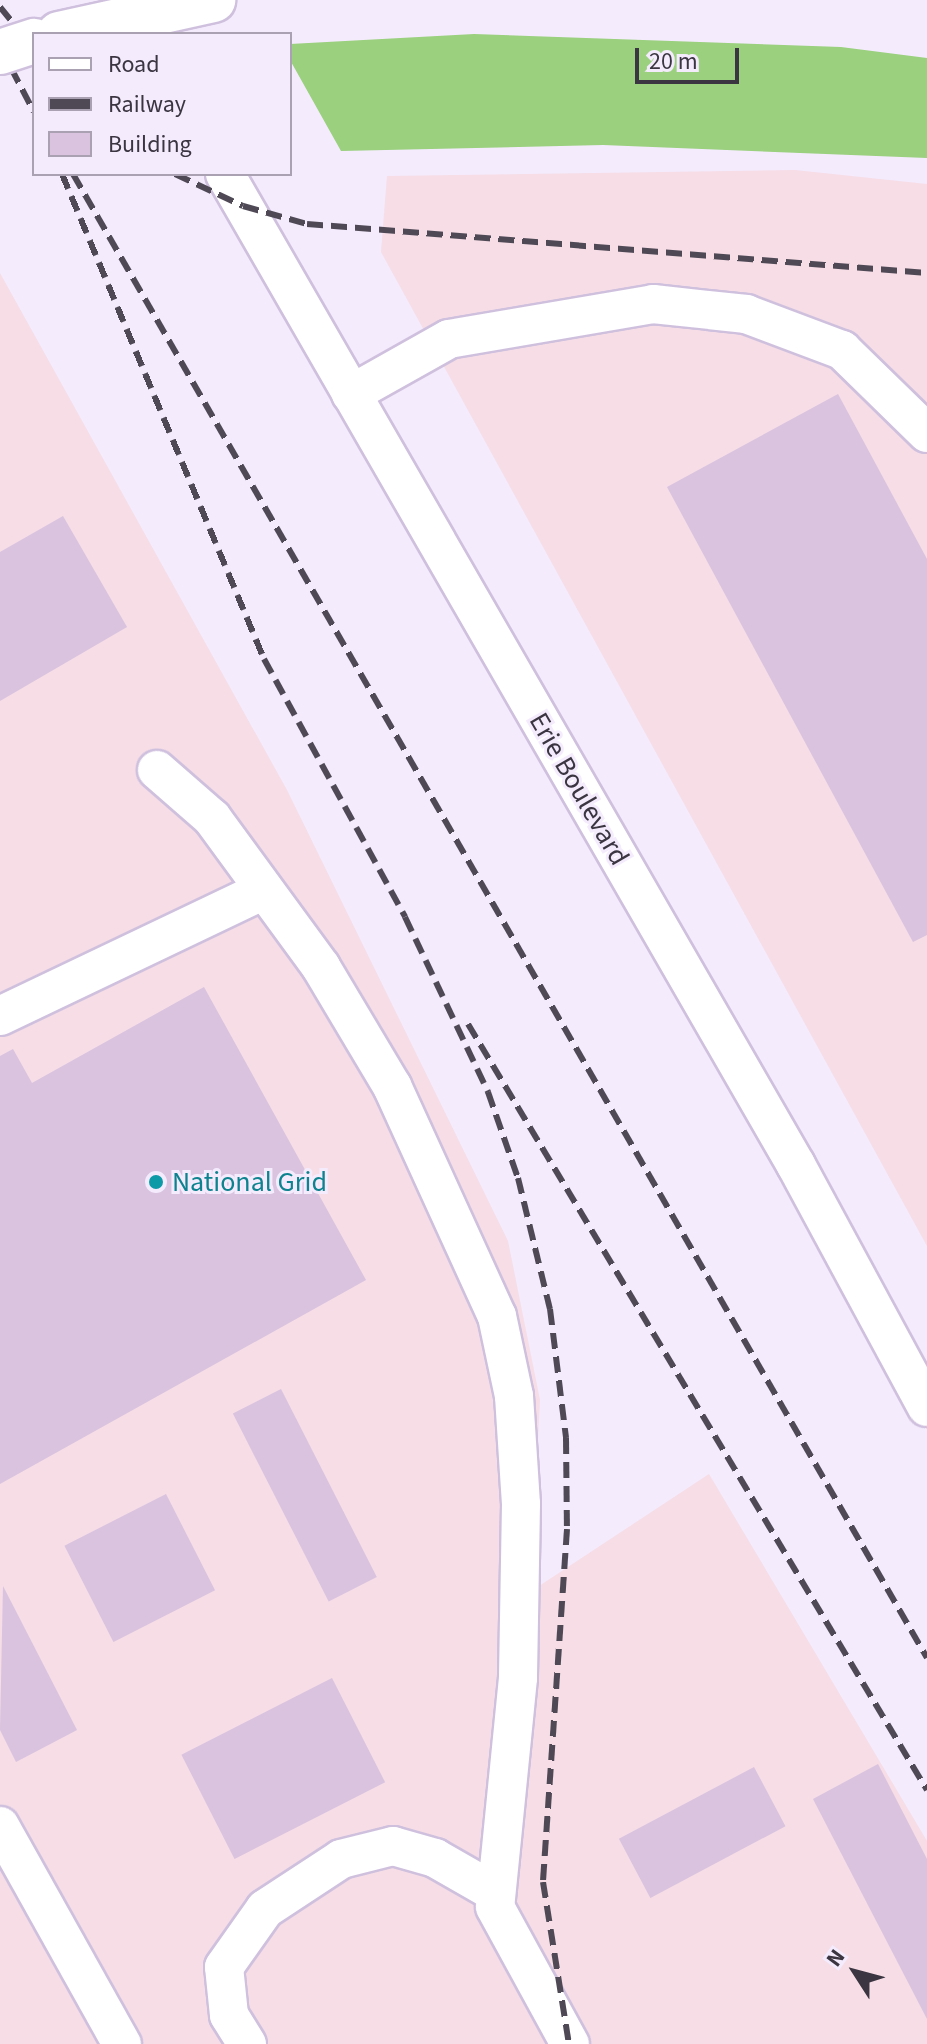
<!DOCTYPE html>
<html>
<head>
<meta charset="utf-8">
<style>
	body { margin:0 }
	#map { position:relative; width:927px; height:2044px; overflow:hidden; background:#f4ebfd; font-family:"Source Sans 3",sans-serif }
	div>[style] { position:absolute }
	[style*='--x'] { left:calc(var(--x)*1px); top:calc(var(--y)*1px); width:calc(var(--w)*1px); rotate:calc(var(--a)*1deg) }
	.industrial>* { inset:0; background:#f6dde6 }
	.forest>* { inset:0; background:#9ad07e }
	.building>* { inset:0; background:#d9c3df; transform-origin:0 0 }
	.roads { filter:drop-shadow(2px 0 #cfc0de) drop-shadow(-2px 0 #cfc0de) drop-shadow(0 2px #cfc0de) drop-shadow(0 -2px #cfc0de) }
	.minor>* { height:38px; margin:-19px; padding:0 19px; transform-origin:19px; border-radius:19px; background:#fff }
	.rail>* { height:6px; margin-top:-3px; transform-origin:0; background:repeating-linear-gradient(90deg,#4f4956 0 16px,transparent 0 24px) }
	.bridges { filter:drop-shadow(2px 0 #cfc0de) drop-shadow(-2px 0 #cfc0de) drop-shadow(0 2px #cfc0de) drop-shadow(0 -2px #cfc0de) }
	.highway-bridge>* { height:44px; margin:-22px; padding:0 22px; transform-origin:22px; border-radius:22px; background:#fff }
	.dots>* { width:22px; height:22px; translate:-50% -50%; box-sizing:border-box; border:4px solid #f4ebfd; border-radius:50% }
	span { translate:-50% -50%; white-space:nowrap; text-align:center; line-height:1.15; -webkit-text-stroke:6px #f4ebfd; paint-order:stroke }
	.street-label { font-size:28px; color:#3b3541 }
	.culture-label { font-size:28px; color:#0d838f }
	.left { translate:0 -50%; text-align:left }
	.legend { position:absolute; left:32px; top:32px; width:260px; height:144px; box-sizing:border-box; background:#f4ebfd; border:2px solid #aaa2b2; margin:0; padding:10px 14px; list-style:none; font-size:24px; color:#3b3541 }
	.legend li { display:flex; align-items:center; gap:16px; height:40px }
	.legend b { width:40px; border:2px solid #aaa2b2 }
	.north { position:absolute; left:815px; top:1932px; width:80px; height:80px; -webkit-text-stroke:6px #f4ebfd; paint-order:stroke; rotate:306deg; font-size:22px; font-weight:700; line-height:32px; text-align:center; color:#3b3541 }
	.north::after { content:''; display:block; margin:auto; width:28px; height:36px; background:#3b3541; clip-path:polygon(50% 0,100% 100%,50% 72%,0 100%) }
	.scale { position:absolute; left:635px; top:48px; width:104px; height:36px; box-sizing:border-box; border:4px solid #3b3541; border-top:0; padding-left:10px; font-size:24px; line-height:28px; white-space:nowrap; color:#3b3541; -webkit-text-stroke:6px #f4ebfd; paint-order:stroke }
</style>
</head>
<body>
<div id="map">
	<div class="industrial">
		<div style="clip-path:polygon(795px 170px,927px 184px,927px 1246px,381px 252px,387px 176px)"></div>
		<div style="clip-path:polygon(0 273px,287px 790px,508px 1241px,540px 1400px,530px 1592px,709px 1474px,927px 1841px,927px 2044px,0 2044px)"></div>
	</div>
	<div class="forest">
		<div style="clip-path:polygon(474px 34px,841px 47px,927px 58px,927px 158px,603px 145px,341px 151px,290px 60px,290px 44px)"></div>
	</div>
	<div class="building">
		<div style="clip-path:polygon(838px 394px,927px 559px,927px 935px,913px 942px,667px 487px)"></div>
		<div style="clip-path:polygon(63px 516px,127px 627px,0 701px,0 552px)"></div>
		<div style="clip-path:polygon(204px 987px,366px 1280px,0 1484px,0 1056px,13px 1049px,32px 1083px)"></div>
		<div style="left:281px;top:1389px;width:211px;height:54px;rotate:63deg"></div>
		<div style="left:166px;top:1494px;width:108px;height:114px;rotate:63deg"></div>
		<div style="clip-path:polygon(3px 1586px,77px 1730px,16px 1762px,0 1730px)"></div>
		<div style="left:332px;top:1678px;width:117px;height:169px;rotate:63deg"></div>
		<div style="clip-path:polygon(878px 1764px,927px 1859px,927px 2019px,813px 1799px)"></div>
		<div style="left:754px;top:1767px;width:67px;height:153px;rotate:62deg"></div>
	</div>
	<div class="roads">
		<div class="minor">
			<div style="--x:225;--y:174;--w:1144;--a:60.05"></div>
			<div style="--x:796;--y:1165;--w:275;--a:61.6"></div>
			<div style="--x:351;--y:394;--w:112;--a:-29.3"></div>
			<div style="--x:449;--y:339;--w:207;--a:-9.7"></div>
			<div style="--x:653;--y:304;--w:94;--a:6.1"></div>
			<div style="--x:746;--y:314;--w:103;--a:20.6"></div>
			<div style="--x:842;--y:350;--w:119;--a:44.3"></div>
			<div style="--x:157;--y:770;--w:73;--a:41.1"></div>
			<div style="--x:212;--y:818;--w:185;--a:53.8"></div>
			<div style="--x:321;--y:967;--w:139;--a:59.2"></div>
			<div style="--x:392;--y:1086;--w:253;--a:65.5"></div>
			<div style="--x:497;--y:1316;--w:82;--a:78"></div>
			<div style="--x:514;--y:1396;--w:108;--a:86.3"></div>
			<div style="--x:521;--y:1504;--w:174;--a:91"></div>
			<div style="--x:518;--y:1678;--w:230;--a:95.7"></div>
			<div style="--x:495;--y:1907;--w:156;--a:61.3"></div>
			<div style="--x:0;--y:1016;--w:290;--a:-25.5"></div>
			<div style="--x:0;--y:1826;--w:250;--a:60.8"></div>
			<div style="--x:247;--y:2044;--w:34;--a:-122"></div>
			<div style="--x:229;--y:2015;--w:48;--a:-95.9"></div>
			<div style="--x:224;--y:1967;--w:71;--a:-54.7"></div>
			<div style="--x:265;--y:1909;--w:91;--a:-33.3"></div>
			<div style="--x:341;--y:1859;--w:54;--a:-14"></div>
			<div style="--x:393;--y:1846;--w:44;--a:15.9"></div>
			<div style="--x:435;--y:1858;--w:70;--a:29.8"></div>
		</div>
	</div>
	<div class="rail">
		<div style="--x:0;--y:7;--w:54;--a:51"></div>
		<div style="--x:0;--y:47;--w:73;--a:62.4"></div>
		<div style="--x:62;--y:174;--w:525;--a:67.39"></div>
		<div style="--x:264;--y:659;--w:294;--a:61.3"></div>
		<div style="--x:405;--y:917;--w:194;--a:64.6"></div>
		<div style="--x:488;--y:1092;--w:91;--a:70.8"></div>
		<div style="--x:518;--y:1178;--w:135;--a:76.3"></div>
		<div style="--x:550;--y:1309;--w:130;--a:82.9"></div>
		<div style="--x:566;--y:1438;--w:91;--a:89.4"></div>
		<div style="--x:567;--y:1529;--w:354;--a:93.9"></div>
		<div style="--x:543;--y:1882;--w:164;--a:80.9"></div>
		<div style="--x:73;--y:174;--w:1712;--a:60.08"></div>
		<div style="--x:175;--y:174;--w:75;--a:25.2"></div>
		<div style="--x:243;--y:206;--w:66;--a:15.7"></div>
		<div style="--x:307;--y:224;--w:622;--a:4.52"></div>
		<div style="--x:468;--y:1024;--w:893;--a:59.07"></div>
	</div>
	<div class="bridges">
		<div class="highway-bridge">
			<div style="--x:59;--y:34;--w:158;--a:-12.4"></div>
			<div style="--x:0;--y:52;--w:36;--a:-18"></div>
		</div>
	</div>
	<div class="dots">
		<div style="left:156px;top:1182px;background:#0f9aa8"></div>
	</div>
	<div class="street-label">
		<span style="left:579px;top:789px;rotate:60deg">Erie Boulevard</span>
	</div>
	<div class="culture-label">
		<span class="left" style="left:172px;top:1182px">National Grid</span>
	</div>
	<ul class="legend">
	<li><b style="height:10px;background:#fff"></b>Road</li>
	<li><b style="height:10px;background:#4f4956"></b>Railway</li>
	<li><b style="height:22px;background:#d9c3df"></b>Building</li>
	</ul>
	<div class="north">N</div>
	<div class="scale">20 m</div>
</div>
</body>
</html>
